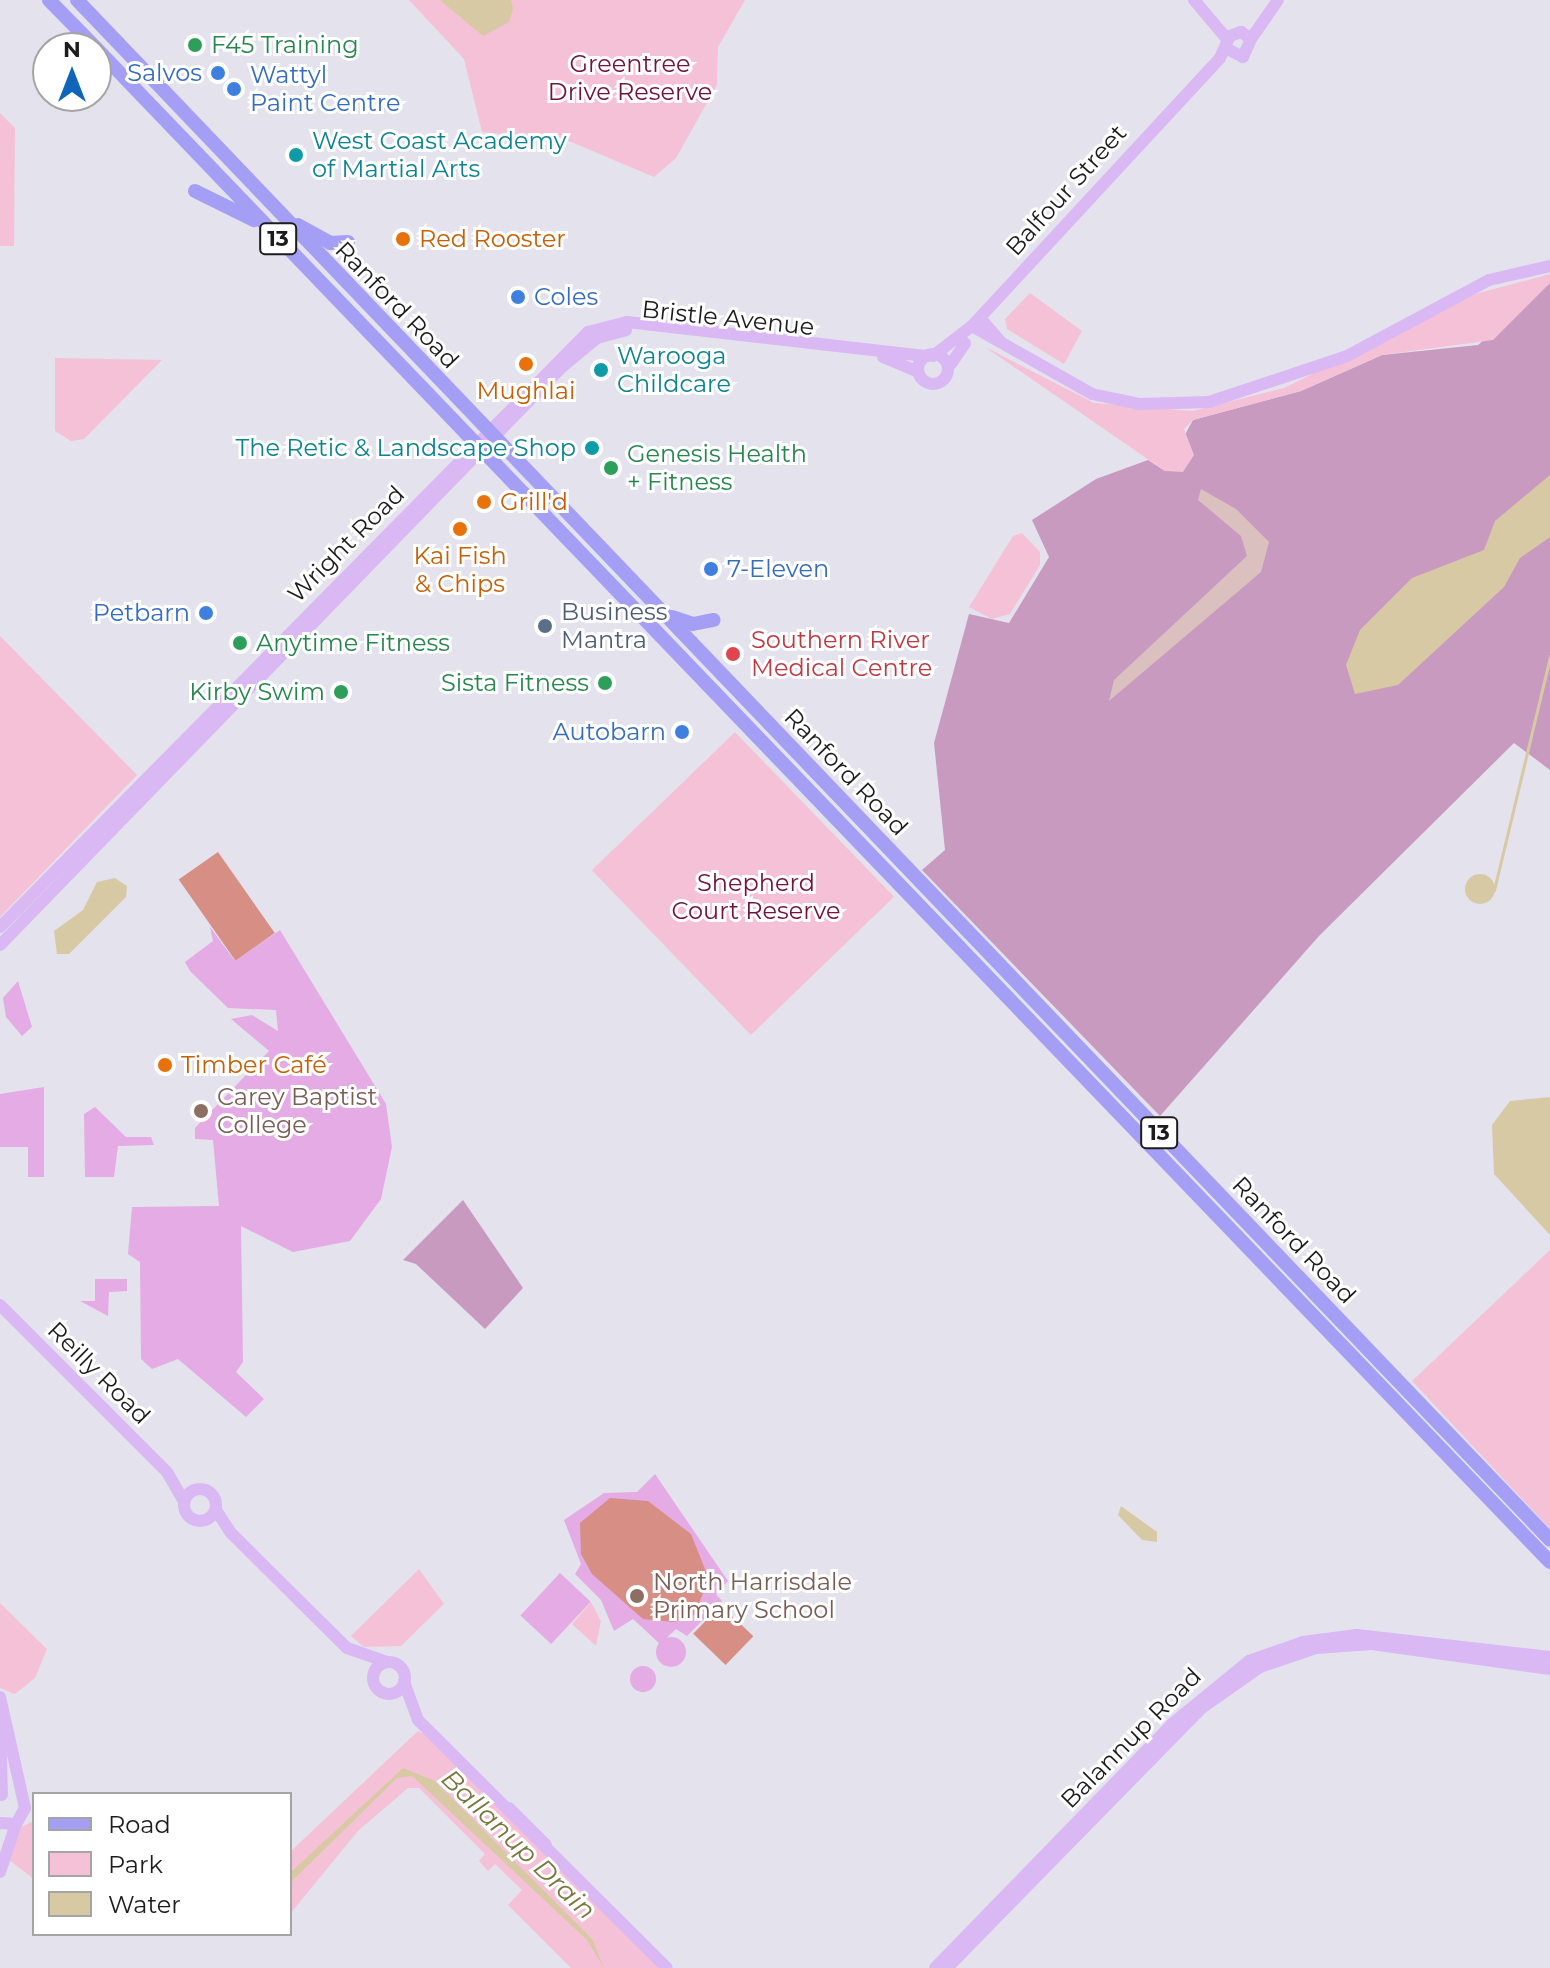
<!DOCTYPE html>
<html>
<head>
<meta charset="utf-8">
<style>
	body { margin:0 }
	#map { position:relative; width:1550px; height:1968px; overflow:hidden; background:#e4e2ed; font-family:Montserrat,sans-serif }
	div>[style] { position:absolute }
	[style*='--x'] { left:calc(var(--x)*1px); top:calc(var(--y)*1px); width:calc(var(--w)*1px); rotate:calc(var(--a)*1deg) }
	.grass>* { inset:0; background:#e4abe4; transform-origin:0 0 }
	.round { border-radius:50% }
	.forest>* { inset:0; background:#c99ac0 }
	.wetland>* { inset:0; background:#dac1c0 }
	.park>* { inset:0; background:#f5c1d7; transform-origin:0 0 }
	.pitch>* { inset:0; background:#d78e85; transform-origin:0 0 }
	.water>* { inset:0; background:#d8c9a5 }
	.stream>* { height:3px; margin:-1.5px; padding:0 1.5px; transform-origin:1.5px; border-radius:1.5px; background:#d8c9a5 }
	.secondary>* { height:12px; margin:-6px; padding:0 6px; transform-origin:6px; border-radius:6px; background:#d9b8f4 }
	.secondary>.ring { margin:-6px; padding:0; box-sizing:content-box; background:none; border:12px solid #d9b8f4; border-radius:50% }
	.primary>* { height:14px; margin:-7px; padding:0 7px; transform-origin:7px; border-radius:7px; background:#a49ff5 }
	.dots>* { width:22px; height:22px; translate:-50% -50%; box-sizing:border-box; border:4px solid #fff; border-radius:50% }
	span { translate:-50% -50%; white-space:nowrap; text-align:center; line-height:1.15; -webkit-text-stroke:6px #fff; paint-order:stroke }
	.shield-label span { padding:2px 6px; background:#fff; border:2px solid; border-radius:6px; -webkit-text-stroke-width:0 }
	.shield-label { font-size:22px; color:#1c1c1c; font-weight:700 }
	.leisure-label { font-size:24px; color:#27864d }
	.left { translate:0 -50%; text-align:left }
	.right { translate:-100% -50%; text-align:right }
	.park-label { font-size:24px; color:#71133b }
	.shop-label { font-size:24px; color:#366cbe }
	.culture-label { font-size:24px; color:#0d838f }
	.street-label { font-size:24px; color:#1c1c1c }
	.food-label { font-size:24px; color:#c56008 }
	.service-label { font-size:24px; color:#4e5e75 }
	.health-label { font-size:24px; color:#be3a42 }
	.education-label { font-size:24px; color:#785e54 }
	.water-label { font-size:26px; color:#78773d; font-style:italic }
	.legend { position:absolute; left:32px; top:1792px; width:260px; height:144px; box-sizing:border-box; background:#fff; border:2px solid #a4a4a4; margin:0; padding:10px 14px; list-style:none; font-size:24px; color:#1c1c1c }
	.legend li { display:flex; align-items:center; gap:16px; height:40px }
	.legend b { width:40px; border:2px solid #a4a4a4 }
	.north { position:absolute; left:32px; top:32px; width:80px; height:80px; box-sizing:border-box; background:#fff; border:2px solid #a4a4a4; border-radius:50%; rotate:0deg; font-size:22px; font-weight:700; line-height:32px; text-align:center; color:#1c1c1c }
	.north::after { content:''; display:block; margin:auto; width:28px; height:36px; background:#0e65ba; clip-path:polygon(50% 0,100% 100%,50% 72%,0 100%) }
</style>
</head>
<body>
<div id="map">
	<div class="grass">
		<div style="clip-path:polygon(210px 927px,235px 961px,280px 930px,386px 1104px,392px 1147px,381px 1199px,350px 1241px,293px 1252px,241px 1226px,243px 1362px,236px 1372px,264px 1399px,246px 1417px,178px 1359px,152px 1369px,141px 1359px,140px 1262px,128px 1254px,132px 1207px,219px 1206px,213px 1140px,195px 1139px,195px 1128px,269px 1051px,231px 1019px,252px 1015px,278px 1031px,276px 1010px,228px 1008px,190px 971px,185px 962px,213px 941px)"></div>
		<div style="clip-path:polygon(18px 981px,32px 1027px,22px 1036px,6px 1017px,3px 998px)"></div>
		<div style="clip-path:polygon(44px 1087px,44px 1177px,28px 1177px,28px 1147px,0 1147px,0 1094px)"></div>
		<div style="clip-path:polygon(95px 1107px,126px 1137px,151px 1137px,154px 1145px,118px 1146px,114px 1177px,85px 1177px,84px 1114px)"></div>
		<div style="clip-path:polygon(95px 1279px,127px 1279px,127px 1291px,109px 1292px,108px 1316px,80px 1301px,95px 1301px)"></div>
		<div style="clip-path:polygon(655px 1474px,728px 1581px,716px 1594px,722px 1601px,687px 1636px,676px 1629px,660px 1644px,633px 1619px,614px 1631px,601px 1600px,575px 1574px,581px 1564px,564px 1520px,604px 1493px,637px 1492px)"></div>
		<div style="left:560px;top:1573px;width:42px;height:58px;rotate:43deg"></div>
		<div class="round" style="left:656px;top:1637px;width:30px;height:30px"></div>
		<div class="round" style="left:630px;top:1666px;width:26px;height:26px"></div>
	</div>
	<div class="forest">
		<div style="clip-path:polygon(1550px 283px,1550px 770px,1514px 743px,1319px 936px,1160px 1116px,922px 870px,945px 850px,934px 743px,969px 614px,1009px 623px,1049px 557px,1032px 520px,1096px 479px,1148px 460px,1165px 471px,1193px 420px,1301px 391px,1382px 355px,1478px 345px)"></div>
		<div style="clip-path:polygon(463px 1200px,523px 1288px,485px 1329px,416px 1264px,403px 1260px)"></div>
	</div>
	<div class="wetland">
		<div style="clip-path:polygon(1201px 489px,1236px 509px,1269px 542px,1261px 572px,1109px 701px,1114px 680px,1247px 556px,1241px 536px,1198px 500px)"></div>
	</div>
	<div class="park">
		<div style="clip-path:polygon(409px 0,745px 0,718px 47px,717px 85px,676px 158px,654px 177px,569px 141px,482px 132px,464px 59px)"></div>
		<div style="clip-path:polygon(0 113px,15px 128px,14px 246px,0 246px)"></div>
		<div style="clip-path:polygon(1550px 274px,1550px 283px,1493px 340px,1382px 355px,1301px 391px,1193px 420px,1184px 429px,1194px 455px,1183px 472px,1165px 471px,985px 347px,1094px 403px,1193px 411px,1284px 388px,1475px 294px)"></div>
		<div style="clip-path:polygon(1030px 293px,1082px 331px,1064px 364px,1007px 329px,1005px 319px)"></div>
		<div style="clip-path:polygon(55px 358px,162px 360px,84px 439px,71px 441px,55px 431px)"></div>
		<div style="clip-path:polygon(1022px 533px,1040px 552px,1040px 565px,1010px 614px,992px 619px,969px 607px,1013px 536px)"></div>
		<div style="clip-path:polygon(0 636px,137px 775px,0 917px)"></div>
		<div style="left:735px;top:732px;width:229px;height:199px;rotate:46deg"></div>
		<div style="clip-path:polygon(1550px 1250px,1550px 1529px,1412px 1381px)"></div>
		<div style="clip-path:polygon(419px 1569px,444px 1604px,401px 1646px,364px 1647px,351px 1636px)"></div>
		<div style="clip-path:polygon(591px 1602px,601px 1621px,596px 1646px,572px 1624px)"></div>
		<div style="clip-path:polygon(0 1603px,47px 1649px,35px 1678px,15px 1694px,0 1688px)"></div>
		<div style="clip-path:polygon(418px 1731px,425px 1735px,660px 1968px,571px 1968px,508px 1905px,522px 1890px,495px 1864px,488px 1871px,479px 1861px,485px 1854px,419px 1788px,408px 1788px,358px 1831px,290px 1914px,290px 1852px)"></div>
		<div style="clip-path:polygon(34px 1821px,34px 1879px,9px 1860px,19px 1828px)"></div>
	</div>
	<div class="pitch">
		<div style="left:218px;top:852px;width:99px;height:48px;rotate:55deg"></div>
		<div style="clip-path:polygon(610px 1498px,648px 1501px,691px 1534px,709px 1579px,694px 1615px,674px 1622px,643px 1619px,592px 1574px,581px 1554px,580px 1523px)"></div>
		<div style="left:721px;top:1605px;width:45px;height:40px;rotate:44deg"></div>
	</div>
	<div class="water">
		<div style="clip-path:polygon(440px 0,511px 0,513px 9px,509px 22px,483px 36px)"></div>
		<div style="clip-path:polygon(1550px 475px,1550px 537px,1520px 558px,1504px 587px,1398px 685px,1355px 694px,1346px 665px,1360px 630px,1412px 578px,1484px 550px,1495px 521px)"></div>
		<div class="round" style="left:1465px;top:874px;width:30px;height:30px"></div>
		<div style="clip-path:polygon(115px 878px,127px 886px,126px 897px,69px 954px,57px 954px,54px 931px,83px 910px,97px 882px)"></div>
		<div style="clip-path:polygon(1550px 1097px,1550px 1235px,1494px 1174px,1492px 1125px,1510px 1101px)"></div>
		<div style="clip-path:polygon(1121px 1506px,1157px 1532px,1157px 1542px,1142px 1540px,1118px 1515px)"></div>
		<div style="clip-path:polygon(403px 1768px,435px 1781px,592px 1939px,604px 1968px,587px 1940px,412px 1776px,397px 1778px,290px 1883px,290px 1873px)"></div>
	</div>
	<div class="stream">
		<div style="--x:1494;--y:890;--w:241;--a:-76.5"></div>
	</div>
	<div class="secondary">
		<div style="--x:1194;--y:0;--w:51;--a:49.8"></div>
		<div style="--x:1251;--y:39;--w:47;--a:-55.3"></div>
		<div style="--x:980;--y:318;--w:30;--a:49"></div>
		<div style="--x:972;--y:326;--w:138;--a:29.5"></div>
		<div style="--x:1092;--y:394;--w:49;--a:11.8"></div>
		<div style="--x:1140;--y:404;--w:69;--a:-1.7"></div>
		<div style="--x:1209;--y:402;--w:145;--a:-18.4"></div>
		<div style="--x:1347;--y:356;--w:161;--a:-28.2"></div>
		<div style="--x:1489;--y:280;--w:63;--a:-12.9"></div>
		<div class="ring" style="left:918px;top:354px;width:18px;height:18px"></div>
		<div style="--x:933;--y:356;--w:49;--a:-37.6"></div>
		<div style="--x:972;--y:326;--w:365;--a:-47.2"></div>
		<div style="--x:1220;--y:58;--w:24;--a:-66"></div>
		<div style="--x:1230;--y:36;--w:12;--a:-20"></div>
		<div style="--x:1241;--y:32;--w:12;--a:35"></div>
		<div style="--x:1251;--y:39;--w:20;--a:114"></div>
		<div style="--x:1243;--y:57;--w:18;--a:-153"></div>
		<div style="--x:883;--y:357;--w:36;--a:23"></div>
		<div style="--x:951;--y:364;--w:25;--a:-56"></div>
		<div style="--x:0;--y:927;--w:837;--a:-45.34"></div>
		<div style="--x:588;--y:332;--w:40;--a:-14.4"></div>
		<div style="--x:627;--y:322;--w:302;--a:6.5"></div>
		<div style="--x:0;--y:945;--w:805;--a:-45.81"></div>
		<div style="--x:561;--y:368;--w:47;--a:-39.8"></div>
		<div style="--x:597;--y:338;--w:30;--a:-15"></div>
		<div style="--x:0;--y:1305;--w:236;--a:45"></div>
		<div style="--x:167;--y:1472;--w:34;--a:60"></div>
		<div class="ring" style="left:184px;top:1489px;width:20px;height:20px"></div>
		<div style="--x:216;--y:1510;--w:27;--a:57"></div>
		<div style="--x:231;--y:1533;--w:163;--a:44.8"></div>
		<div style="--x:347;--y:1648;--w:42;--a:19.3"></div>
		<div class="ring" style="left:373px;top:1662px;width:20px;height:20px"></div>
		<div style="--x:404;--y:1682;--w:40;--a:69.8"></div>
		<div style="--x:418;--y:1720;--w:351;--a:44.9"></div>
		<div style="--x:0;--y:1697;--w:114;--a:77.3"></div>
		<div style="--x:25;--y:1808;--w:18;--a:119"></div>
		<div style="--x:16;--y:1824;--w:16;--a:-176"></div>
		<div style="--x:0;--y:1725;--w:70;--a:88.4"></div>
		<div style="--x:509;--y:1808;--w:52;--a:45"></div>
		<div style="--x:0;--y:1872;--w:51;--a:-71.6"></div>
		<div style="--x:935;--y:1968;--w:340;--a:-45.8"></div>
		<div style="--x:1172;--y:1724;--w:99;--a:-39.3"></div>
		<div style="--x:1249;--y:1661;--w:57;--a:-19.4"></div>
		<div style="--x:1303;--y:1642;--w:54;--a:-7.4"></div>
		<div style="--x:1357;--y:1635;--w:194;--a:6.5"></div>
		<div style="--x:947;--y:1968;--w:366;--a:-45.6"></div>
		<div style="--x:1203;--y:1707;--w:70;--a:-35.1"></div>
		<div style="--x:1260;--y:1667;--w:59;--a:-18.7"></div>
		<div style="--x:1316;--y:1648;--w:56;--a:-4.1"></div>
		<div style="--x:1372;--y:1644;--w:180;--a:8"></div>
	</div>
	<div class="primary">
		<div style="--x:49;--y:0;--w:67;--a:45.6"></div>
		<div style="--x:77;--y:0;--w:2131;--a:46.27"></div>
		<div style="--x:96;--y:48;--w:2099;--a:46.16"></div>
		<div style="--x:195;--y:191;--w:66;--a:26.2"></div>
		<div style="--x:298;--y:225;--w:37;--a:29"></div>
		<div style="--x:330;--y:243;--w:18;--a:-3"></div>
		<div style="--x:672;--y:617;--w:22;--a:18"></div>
		<div style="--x:693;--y:624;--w:21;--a:-11"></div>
	</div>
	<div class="dots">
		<div style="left:195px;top:45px;background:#2e9e5b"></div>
		<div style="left:218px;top:73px;background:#3f7fe0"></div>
		<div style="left:234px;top:89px;background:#3f7fe0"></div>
		<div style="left:296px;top:155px;background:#0f9aa8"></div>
		<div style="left:403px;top:239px;background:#e8710a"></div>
		<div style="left:518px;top:297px;background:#3f7fe0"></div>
		<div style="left:526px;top:364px;background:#e8710a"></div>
		<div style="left:601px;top:370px;background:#0f9aa8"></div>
		<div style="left:592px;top:448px;background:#0f9aa8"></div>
		<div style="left:611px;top:468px;background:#2e9e5b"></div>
		<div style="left:484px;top:502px;background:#e8710a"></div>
		<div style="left:460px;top:529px;background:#e8710a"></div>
		<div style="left:711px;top:569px;background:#3f7fe0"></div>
		<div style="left:206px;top:613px;background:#3f7fe0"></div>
		<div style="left:545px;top:626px;background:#5c6f8a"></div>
		<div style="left:240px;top:643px;background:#2e9e5b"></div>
		<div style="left:733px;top:654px;background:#e0444e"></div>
		<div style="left:605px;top:683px;background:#2e9e5b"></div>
		<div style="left:341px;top:692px;background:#2e9e5b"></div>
		<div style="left:682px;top:732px;background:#3f7fe0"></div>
		<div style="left:165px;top:1065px;background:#e8710a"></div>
		<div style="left:201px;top:1111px;background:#8d6e63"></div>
		<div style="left:637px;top:1596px;background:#8d6e63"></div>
	</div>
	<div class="shield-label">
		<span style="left:278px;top:239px">13</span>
		<span style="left:1159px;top:1133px">13</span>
	</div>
	<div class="leisure-label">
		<span class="left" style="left:211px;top:45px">F45 Training</span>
		<span class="left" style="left:627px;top:468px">Genesis Health<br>+ Fitness</span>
		<span class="left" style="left:256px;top:643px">Anytime Fitness</span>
		<span class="right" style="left:589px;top:683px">Sista Fitness</span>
		<span class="right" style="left:325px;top:692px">Kirby Swim</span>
	</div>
	<div class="park-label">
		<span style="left:630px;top:78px">Greentree<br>Drive Reserve</span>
		<span style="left:756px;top:897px">Shepherd<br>Court Reserve</span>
	</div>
	<div class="shop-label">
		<span class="right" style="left:202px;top:73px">Salvos</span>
		<span class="left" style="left:250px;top:89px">Wattyl<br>Paint Centre</span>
		<span class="left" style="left:534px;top:297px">Coles</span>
		<span class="left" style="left:727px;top:569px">7-Eleven</span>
		<span class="right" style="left:190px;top:613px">Petbarn</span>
		<span class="right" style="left:666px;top:732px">Autobarn</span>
	</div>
	<div class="culture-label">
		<span class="left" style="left:312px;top:155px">West Coast Academy<br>of Martial Arts</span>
		<span class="left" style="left:617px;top:370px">Warooga<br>Childcare</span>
		<span class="right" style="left:576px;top:448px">The Retic &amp; Landscape Shop</span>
	</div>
	<div class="street-label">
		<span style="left:1066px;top:190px;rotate:-48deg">Balfour Street</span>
		<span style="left:397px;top:305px;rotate:46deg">Ranford Road</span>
		<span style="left:728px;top:318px;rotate:6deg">Bristle Avenue</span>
		<span style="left:346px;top:544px;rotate:-45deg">Wright Road</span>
		<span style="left:846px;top:772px;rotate:46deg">Ranford Road</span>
		<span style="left:1294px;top:1240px;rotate:46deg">Ranford Road</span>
		<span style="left:99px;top:1373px;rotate:45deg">Reilly Road</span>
		<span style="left:1131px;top:1738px;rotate:-45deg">Balannup Road</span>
	</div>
	<div class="food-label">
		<span class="left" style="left:419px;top:239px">Red Rooster</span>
		<span style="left:526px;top:391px">Mughlai</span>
		<span class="left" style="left:500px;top:502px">Grill'd</span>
		<span style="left:460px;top:570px">Kai Fish<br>&amp; Chips</span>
		<span class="left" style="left:181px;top:1065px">Timber Café</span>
	</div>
	<div class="service-label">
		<span class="left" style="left:561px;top:626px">Business<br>Mantra</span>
	</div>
	<div class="health-label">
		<span class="left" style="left:751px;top:654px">Southern River<br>Medical Centre</span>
	</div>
	<div class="education-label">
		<span class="left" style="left:217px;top:1111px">Carey Baptist<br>College</span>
		<span class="left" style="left:653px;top:1596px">North Harrisdale<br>Primary School</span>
	</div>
	<div class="water-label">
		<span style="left:518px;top:1845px;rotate:44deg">Ballanup Drain</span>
	</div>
	<ul class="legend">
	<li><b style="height:10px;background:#a49ff5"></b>Road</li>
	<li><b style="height:22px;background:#f5c1d7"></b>Park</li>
	<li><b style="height:22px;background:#d8c9a5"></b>Water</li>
	</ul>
	<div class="north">N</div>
</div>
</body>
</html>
